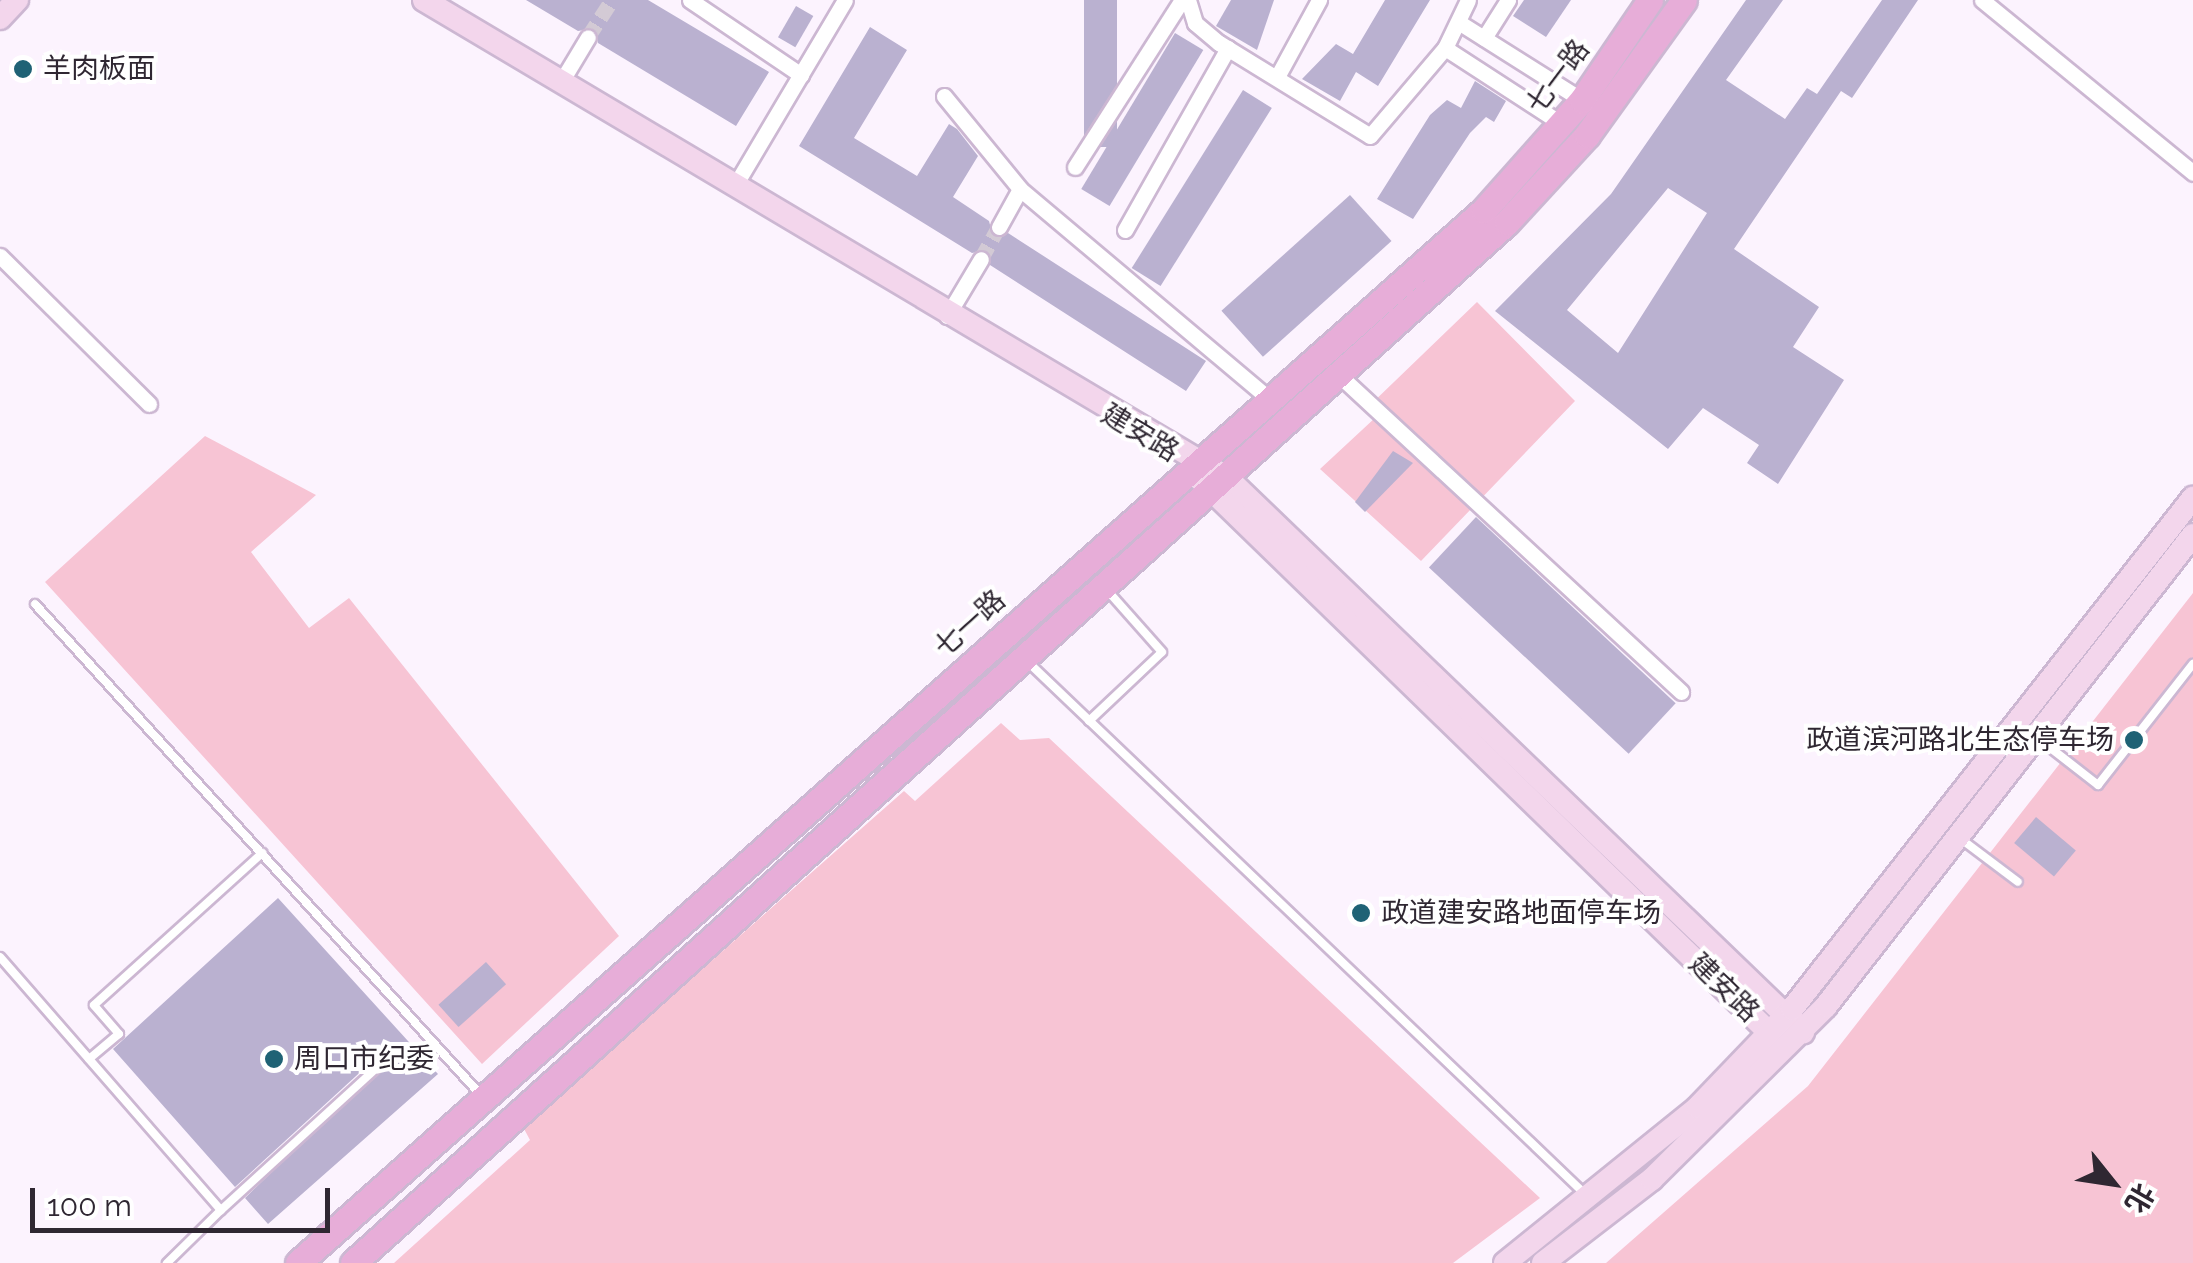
<!DOCTYPE html>
<html>
<head>
<meta charset="utf-8">
<style>
	body { margin:0 }
	#map { position:relative; width:2193px; height:1263px; overflow:hidden; background:#fcf3fe; font-family:Raleway,"Noto Sans SC",sans-serif }
	div>[style] { position:absolute }
	[style*='--x'] { left:calc(var(--x)*1px); top:calc(var(--y)*1px); width:calc(var(--w)*1px); rotate:calc(var(--a)*1deg) }
	.green>* { inset:0; background:#f7c4d4 }
	.building>* { inset:0; background:#bab1d0; transform-origin:0 0 }
	.street-tunnel>* { height:15px; margin-top:-7.5px; transform-origin:0; background:repeating-linear-gradient(90deg,#d3cad5 0 15px,transparent 0 23px) }
	.roads { filter:drop-shadow(2px 0 #ccb7d2) drop-shadow(-2px 0 #ccb7d2) drop-shadow(0 2px #ccb7d2) drop-shadow(0 -2px #ccb7d2) }
	.lane>* { height:8px; margin:-4px; padding:0 4px; transform-origin:4px; border-radius:4px; background:#fff }
	.street>* { height:15px; margin:-7.5px; padding:0 7.5px; transform-origin:7.5px; border-radius:7.5px; background:#fff }
	.secondary>* { height:22px; margin:-11px; padding:0 11px; transform-origin:11px; border-radius:11px; background:#f3d6ec }
	.primary>* { height:25px; margin:-12.5px; padding:0 12.5px; transform-origin:12.5px; border-radius:12.5px; background:#e7add8 }
	.dots>* { width:28px; height:28px; translate:-50% -50%; box-sizing:border-box; border:5px solid #fff; border-radius:50% }
	span { translate:-50% -50%; white-space:nowrap; text-align:center; line-height:1.15; -webkit-text-stroke:8px #fff; paint-order:stroke }
	.poi-label { font-size:28px; color:#2f2732 }
	.left { translate:0 -50%; text-align:left }
	.right { translate:-100% -50%; text-align:right }
	.street-label { font-size:28px; color:#2f2732 }
	.north { position:absolute; left:2063px; top:1133px; width:100px; height:100px; -webkit-text-stroke:8px #fff; paint-order:stroke; rotate:120deg; font-size:28px; font-weight:700; line-height:40px; text-align:center; color:#2f2732 }
	.north::after { content:''; display:block; margin:auto; width:35px; height:45px; background:#2f2732; clip-path:polygon(50% 0,100% 100%,50% 72%,0 100%) }
	.scale { position:absolute; left:30px; top:1188px; width:300px; height:45px; box-sizing:border-box; border:5px solid #2f2732; border-top:0; padding-left:12px; font-size:30px; line-height:35px; white-space:nowrap; color:#2f2732; -webkit-text-stroke:8px #fff; paint-order:stroke }
</style>
</head>
<body>
<div id="map">
	<div class="green">
		<div style="clip-path:polygon(1477px 302px,1575px 401px,1421px 561px,1320px 469px,1376px 417px,1367px 408px)"></div>
		<div style="clip-path:polygon(205px 436px,316px 495px,251px 552px,309px 628px,349px 598px,619px 936px,482px 1064px,45px 582px)"></div>
		<div style="clip-path:polygon(2193px 593px,2193px 1263px,1606px 1263px,1808px 1086px)"></div>
		<div style="clip-path:polygon(1001px 723px,1020px 740px,1049px 738px,1540px 1198px,1453px 1263px,394px 1263px,530px 1140px,523px 1127px,904px 791px,915px 801px)"></div>
	</div>
	<div class="building">
		<div style="clip-path:polygon(526px 0,648px 0,769px 72px,736px 126px,598px 43px,595px 28px,578px 31px)"></div>
		<div style="left:1084px;top:0;width:33px;height:147px"></div>
		<div style="clip-path:polygon(1231px 0,1274px 0,1257px 50px,1216px 26px)"></div>
		<div style="clip-path:polygon(1385px 0,1430px 0,1378px 86px,1356px 72px,1340px 101px,1302px 79px,1336px 44px,1353px 54px)"></div>
		<div style="clip-path:polygon(1524px 0,1571px 0,1546px 37px,1513px 16px)"></div>
		<div style="clip-path:polygon(evenodd,1746px 0,1783px 0,1726px 80px,1785px 119px,1807px 88px,1817px 94px,1882px 0,1918px 0,1852px 98px,1841px 91px,1734px 249px,1819px 307px,1793px 347px,1844px 380px,1778px 484px,1747px 463px,1759px 445px,1703px 408px,1668px 449px,1495px 311px,1611px 194px,1746px 0,1668px 188px,1707px 213px,1618px 353px,1567px 310px,1668px 188px)"></div>
		<div style="left:796px;top:6px;width:20px;height:36px;rotate:30deg"></div>
		<div style="clip-path:polygon(870px 27px,907px 50px,854px 138px,917px 176px,949px 124px,957px 129px,978px 156px,953px 197px,989px 221px,993px 236px,1008px 233px,1206px 361px,1186px 391px,990px 265px,988px 250px,972px 253px,799px 146px)"></div>
		<div style="left:1175px;top:33px;width:33px;height:182px;rotate:31deg"></div>
		<div style="clip-path:polygon(1475px 81px,1506px 101px,1494px 122px,1486px 117px,1470px 133px,1413px 219px,1377px 199px,1430px 115px,1447px 100px,1461px 108px)"></div>
		<div style="left:1243px;top:90px;width:34px;height:210px;rotate:32deg"></div>
		<div style="left:1350px;top:195px;width:62px;height:173px;rotate:48deg"></div>
		<div style="clip-path:polygon(1393px 451px,1413px 463px,1365px 512px,1355px 502px)"></div>
		<div style="left:1476px;top:517px;width:273px;height:69px;rotate:43deg"></div>
		<div style="left:2036px;top:817px;width:52px;height:34px;rotate:40deg"></div>
		<div style="clip-path:polygon(278px 898px,438px 1074px,268px 1224px,245px 1198px,391px 1056px,380px 1054px,235px 1187px,113px 1049px)"></div>
		<div style="left:486px;top:962px;width:30px;height:64px;rotate:48deg"></div>
	</div>
	<div class="street-tunnel">
		<div style="--x:588;--y:37;--w:44;--a:-57"></div>
		<div style="--x:981;--y:259;--w:37;--a:-61"></div>
	</div>
	<div class="roads">
		<div class="lane">
			<div style="--x:35;--y:604;--w:662;--a:47.76"></div>
			<div style="--x:1029;--y:663;--w:770;--a:43.68"></div>
			<div style="--x:1089;--y:721;--w:100;--a:-43.4"></div>
			<div style="--x:1162;--y:652;--w:84;--a:-131.6"></div>
			<div style="--x:2039;--y:739;--w:75;--a:37.9"></div>
			<div style="--x:2098;--y:785;--w:154;--a:-51.9"></div>
			<div style="--x:1961;--y:839;--w:71;--a:37"></div>
			<div style="--x:0;--y:957;--w:336;--a:48.9"></div>
			<div style="--x:221;--y:1210;--w:76;--a:135.5"></div>
			<div style="--x:89;--y:1059;--w:39;--a:-40"></div>
			<div style="--x:119;--y:1034;--w:38;--a:-131"></div>
			<div style="--x:94;--y:1005;--w:227;--a:-42.1"></div>
			<div style="--x:221;--y:1210;--w:222;--a:-42.4"></div>
		</div>
		<div class="street">
			<div style="--x:690;--y:0;--w:134;--a:34"></div>
			<div style="--x:1188;--y:0;--w:24;--a:73"></div>
			<div style="--x:1195;--y:23;--w:31;--a:40"></div>
			<div style="--x:1219;--y:43;--w:177;--a:31.6"></div>
			<div style="--x:1370;--y:136;--w:116;--a:-49.6"></div>
			<div style="--x:1445;--y:48;--w:53;--a:-64.4"></div>
			<div style="--x:1982;--y:0;--w:273;--a:39.3"></div>
			<div style="--x:1460;--y:23;--w:144;--a:32.3"></div>
			<div style="--x:1484;--y:38;--w:45;--a:-57.7"></div>
			<div style="--x:1445;--y:48;--w:140;--a:33"></div>
			<div style="--x:1277;--y:77;--w:88;--a:-61.4"></div>
			<div style="--x:561;--y:82;--w:52;--a:-59"></div>
			<div style="--x:944;--y:96;--w:120;--a:50.7"></div>
			<div style="--x:1075;--y:167;--w:198;--a:-57.4"></div>
			<div style="--x:734;--y:187;--w:217;--a:-59.3"></div>
			<div style="--x:999;--y:227;--w:43;--a:-61.1"></div>
			<div style="--x:1020;--y:189;--w:323;--a:40.1"></div>
			<div style="--x:1125;--y:230;--w:209;--a:-60.5"></div>
			<div style="--x:0;--y:256;--w:210;--a:44.8"></div>
			<div style="--x:947;--y:316;--w:66;--a:-59.2"></div>
			<div style="--x:1340;--y:376;--w:465;--a:42.8"></div>
		</div>
		<div class="secondary">
			<div style="--x:424;--y:0;--w:933;--a:30.74"></div>
			<div style="--x:1226;--y:477;--w:801;--a:43.89"></div>
			<div style="--x:0;--y:18;--w:25;--a:-47"></div>
			<div style="--x:1199;--y:478;--w:806;--a:44.2"></div>
			<div style="--x:1505;--y:1263;--w:248;--a:-38.9"></div>
			<div style="--x:1698;--y:1107;--w:136;--a:-46.2"></div>
			<div style="--x:1792;--y:1009;--w:650;--a:-51.88"></div>
			<div style="--x:1543;--y:1263;--w:138;--a:-37.6"></div>
			<div style="--x:1652;--y:1179;--w:245;--a:-44.8"></div>
			<div style="--x:1826;--y:1006;--w:597;--a:-52.07"></div>
		</div>
		<div class="primary">
			<div style="--x:298;--y:1263;--w:1586;--a:-41.6"></div>
			<div style="--x:1484;--y:210;--w:147;--a:-48.3"></div>
			<div style="--x:1582;--y:100;--w:121;--a:-55.8"></div>
			<div style="--x:353;--y:1263;--w:1554;--a:-42.05"></div>
			<div style="--x:1507;--y:222;--w:118;--a:-47.4"></div>
			<div style="--x:1587;--y:135;--w:166;--a:-54.3"></div>
		</div>
	</div>
	<div class="dots">
		<div style="left:23px;top:69px;background:#1f6275"></div>
		<div style="left:2134px;top:740px;background:#1f6275"></div>
		<div style="left:1361px;top:913px;background:#1f6275"></div>
		<div style="left:274px;top:1059px;background:#1f6275"></div>
	</div>
	<div class="poi-label">
		<span class="left" style="left:43px;top:69px">羊肉板面</span>
		<span class="right" style="left:2114px;top:740px">政道滨河路北生态停车场</span>
		<span class="left" style="left:1381px;top:913px">政道建安路地面停车场</span>
		<span class="left" style="left:294px;top:1059px">周口市纪委</span>
	</div>
	<div class="street-label">
		<span style="left:1558px;top:77px;rotate:-53deg">七一路</span>
		<span style="left:1140px;top:433px;rotate:31deg">建安路</span>
		<span style="left:970px;top:624px;rotate:-42deg">七一路</span>
		<span style="left:1724px;top:988px;rotate:44deg">建安路</span>
	</div>
	<div class="north">北</div>
	<div class="scale">100 m</div>
</div>
</body>
</html>
